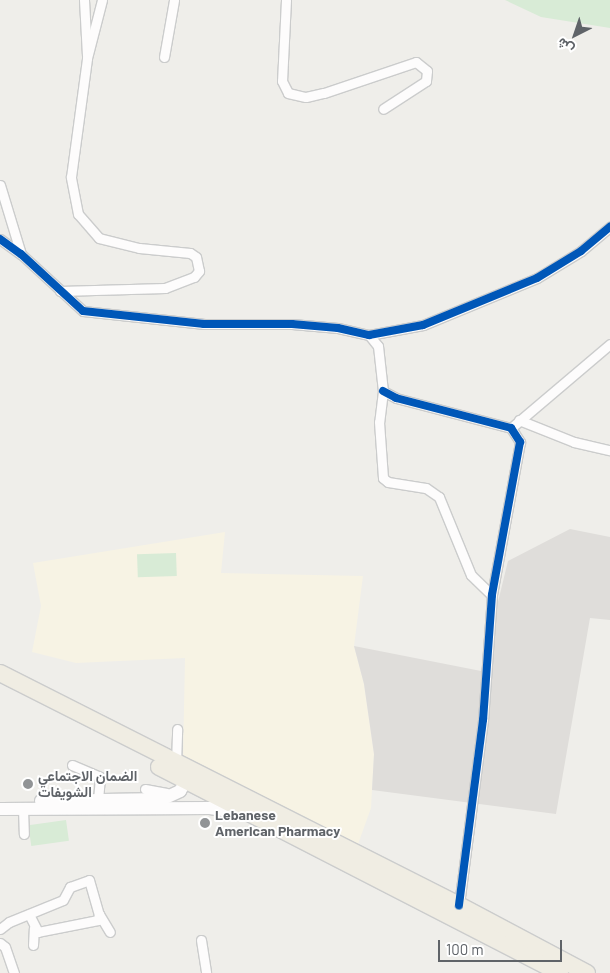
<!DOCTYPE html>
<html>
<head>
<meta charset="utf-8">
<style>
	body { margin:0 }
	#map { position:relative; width:610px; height:973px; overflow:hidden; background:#efeeea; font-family:Barlow,Vazirmatn,sans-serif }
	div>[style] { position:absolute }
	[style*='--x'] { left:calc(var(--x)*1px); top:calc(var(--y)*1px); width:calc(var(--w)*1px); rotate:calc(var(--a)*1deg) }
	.commercial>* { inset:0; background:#f7f3e4 }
	.industrial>* { inset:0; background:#dfddda }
	.green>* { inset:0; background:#d8ebd6; transform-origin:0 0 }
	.roads { filter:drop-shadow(1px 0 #cbcccc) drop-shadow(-1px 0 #cbcccc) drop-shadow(0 1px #cbcccc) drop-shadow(0 -1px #cbcccc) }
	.street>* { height:9px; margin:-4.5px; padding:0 4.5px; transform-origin:4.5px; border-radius:4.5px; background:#fdfcfc }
	.secondary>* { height:12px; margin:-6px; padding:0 6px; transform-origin:6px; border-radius:6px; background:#fdfcfc }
	.highway>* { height:16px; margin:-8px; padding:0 8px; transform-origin:8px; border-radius:8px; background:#f0ede3 }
	.cycleway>* { height:8px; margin:-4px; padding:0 4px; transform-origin:4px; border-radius:4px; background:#0057b8 }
	.dots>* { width:14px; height:14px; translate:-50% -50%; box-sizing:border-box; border:2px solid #fff; border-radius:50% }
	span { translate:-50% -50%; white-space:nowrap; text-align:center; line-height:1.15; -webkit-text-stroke:4px #fff; paint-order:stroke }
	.poi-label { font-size:14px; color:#5f6368; font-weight:700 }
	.left { translate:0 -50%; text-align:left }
	.north { position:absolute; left:550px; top:10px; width:50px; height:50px; -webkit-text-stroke:4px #fff; paint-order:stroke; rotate:221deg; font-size:14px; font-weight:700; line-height:20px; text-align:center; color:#5f6368 }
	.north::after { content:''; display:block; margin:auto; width:18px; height:22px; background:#5f6368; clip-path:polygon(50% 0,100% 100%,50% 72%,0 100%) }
	.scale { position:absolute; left:438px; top:940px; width:124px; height:22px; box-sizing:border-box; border:2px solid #5f6368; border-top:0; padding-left:6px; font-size:15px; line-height:18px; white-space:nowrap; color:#5f6368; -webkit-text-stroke:4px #fff; paint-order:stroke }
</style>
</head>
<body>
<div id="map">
	<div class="commercial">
		<div style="clip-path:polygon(225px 532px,221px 573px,363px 576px,354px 646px,364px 684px,374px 754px,371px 808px,357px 847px,183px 757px,185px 658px,76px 663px,32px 652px,41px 606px,33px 563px)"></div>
	</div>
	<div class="industrial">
		<div style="clip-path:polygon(570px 529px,610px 537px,610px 620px,590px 618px,556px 814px,372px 790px,374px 754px,364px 684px,354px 646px,481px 671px,508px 561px)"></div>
	</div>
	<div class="green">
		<div style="clip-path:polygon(505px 0,610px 0,610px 28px,541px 17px)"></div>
		<div style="left:176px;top:553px;width:23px;height:39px;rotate:88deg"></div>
		<div style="left:66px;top:820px;width:21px;height:38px;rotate:82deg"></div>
	</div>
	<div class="roads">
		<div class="street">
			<div style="--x:84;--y:0;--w:55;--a:86.9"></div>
			<div style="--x:286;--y:0;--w:81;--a:92.8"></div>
			<div style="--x:282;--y:81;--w:13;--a:63"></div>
			<div style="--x:288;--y:93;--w:18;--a:13"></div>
			<div style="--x:306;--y:97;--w:18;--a:-13"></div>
			<div style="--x:324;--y:93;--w:97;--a:-18.6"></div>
			<div style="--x:416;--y:62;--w:14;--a:39"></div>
			<div style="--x:427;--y:71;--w:10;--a:96"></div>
			<div style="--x:426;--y:81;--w:51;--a:146.9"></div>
			<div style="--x:164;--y:57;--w:58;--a:-80"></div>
			<div style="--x:0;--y:185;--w:72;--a:73.1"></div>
			<div style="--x:0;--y:239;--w:26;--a:36"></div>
			<div style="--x:21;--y:254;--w:84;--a:42.6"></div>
			<div style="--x:83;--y:311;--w:122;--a:6.1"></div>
			<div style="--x:204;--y:324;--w:88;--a:0"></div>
			<div style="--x:292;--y:324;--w:46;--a:5"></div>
			<div style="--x:338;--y:328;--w:32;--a:13"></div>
			<div style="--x:369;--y:335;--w:55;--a:-10.5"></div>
			<div style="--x:423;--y:325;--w:123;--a:-22.4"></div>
			<div style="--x:537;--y:278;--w:52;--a:-31.5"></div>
			<div style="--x:581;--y:251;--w:38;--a:-40"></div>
			<div style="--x:60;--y:291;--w:105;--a:-1.6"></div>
			<div style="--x:165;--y:288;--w:31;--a:-21"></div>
			<div style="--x:194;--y:277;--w:8;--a:-50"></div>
			<div style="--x:199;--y:271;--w:14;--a:-102"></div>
			<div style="--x:196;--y:257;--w:7;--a:-146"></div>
			<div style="--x:190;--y:253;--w:51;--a:-174.4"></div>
			<div style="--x:139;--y:248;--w:41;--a:-166"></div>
			<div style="--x:99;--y:238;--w:32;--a:-131"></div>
			<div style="--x:78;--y:214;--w:38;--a:-101"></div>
			<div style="--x:71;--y:177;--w:120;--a:-82.3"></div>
			<div style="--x:87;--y:58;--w:60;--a:-75.5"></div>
			<div style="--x:369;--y:335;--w:14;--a:51"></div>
			<div style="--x:378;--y:346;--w:45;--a:83.7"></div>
			<div style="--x:383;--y:391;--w:31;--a:97"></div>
			<div style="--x:379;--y:422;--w:56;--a:85.9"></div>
			<div style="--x:383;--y:478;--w:6;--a:39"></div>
			<div style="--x:388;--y:482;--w:38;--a:9"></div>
			<div style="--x:426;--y:488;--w:16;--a:35"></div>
			<div style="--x:439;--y:497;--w:84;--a:67.7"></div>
			<div style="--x:471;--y:575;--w:29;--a:44"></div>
			<div style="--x:383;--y:391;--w:15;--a:28"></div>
			<div style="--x:396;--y:398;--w:119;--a:14.6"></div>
			<div style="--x:511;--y:428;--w:17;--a:57"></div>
			<div style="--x:520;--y:442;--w:156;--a:100.4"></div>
			<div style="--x:492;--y:595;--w:125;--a:94.1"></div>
			<div style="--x:483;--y:720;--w:187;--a:97.4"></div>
			<div style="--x:519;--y:420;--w:59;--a:21.8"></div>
			<div style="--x:574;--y:442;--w:37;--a:13"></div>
			<div style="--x:511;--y:428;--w:130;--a:-40.3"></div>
			<div style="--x:176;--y:763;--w:34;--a:-88"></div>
			<div style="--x:72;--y:765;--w:30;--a:23"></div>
			<div style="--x:100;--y:777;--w:23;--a:95"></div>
			<div style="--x:145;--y:789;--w:22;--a:10"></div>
			<div style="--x:23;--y:809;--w:25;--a:88"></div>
			<div style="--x:99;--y:914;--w:21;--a:59"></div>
			<div style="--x:0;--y:929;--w:11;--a:-38"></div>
			<div style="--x:9;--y:922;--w:58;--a:-22.2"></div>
			<div style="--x:63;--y:900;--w:15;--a:-62"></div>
			<div style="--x:70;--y:887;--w:20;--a:-20"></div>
			<div style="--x:89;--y:880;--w:35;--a:74"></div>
			<div style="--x:99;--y:914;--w:6;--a:99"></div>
			<div style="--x:98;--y:920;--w:61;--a:168.7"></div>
			<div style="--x:38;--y:932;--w:20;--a:-117"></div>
			<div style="--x:201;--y:940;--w:33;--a:81"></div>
			<div style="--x:0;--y:943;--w:6;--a:39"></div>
			<div style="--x:5;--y:947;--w:28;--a:71"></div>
			<div style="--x:33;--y:945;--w:17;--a:-87"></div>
		</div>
		<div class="secondary">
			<div style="--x:41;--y:801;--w:122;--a:-0.9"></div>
			<div style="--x:163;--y:799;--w:19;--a:-25"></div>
			<div style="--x:180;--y:791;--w:12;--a:-59"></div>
			<div style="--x:0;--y:809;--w:210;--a:-0.3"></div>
			<div style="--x:210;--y:808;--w:32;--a:9"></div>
		</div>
		<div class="highway">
			<div style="--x:0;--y:673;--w:514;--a:26.81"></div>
			<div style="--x:459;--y:905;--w:145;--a:28"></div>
			<div style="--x:159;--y:767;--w:451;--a:27.2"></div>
		</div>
	</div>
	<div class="cycleway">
		<div style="--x:0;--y:239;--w:26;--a:36"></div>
		<div style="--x:21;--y:254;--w:84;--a:42.6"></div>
		<div style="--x:83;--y:311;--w:122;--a:6.1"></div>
		<div style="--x:204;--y:324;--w:88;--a:0"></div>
		<div style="--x:292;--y:324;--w:46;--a:5"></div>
		<div style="--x:338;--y:328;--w:32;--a:13"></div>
		<div style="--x:369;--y:335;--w:55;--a:-10.5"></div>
		<div style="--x:423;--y:325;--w:123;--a:-22.4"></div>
		<div style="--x:537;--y:278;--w:52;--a:-31.5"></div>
		<div style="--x:581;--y:251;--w:38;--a:-40"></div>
		<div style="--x:383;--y:391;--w:15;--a:28"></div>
		<div style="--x:396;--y:398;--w:119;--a:14.6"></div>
		<div style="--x:511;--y:428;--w:17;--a:57"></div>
		<div style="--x:520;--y:442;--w:156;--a:100.4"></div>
		<div style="--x:492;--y:595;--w:125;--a:94.1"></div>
		<div style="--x:483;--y:720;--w:187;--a:97.4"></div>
	</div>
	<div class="dots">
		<div style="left:28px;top:784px;background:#919496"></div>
		<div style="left:205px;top:823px;background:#919496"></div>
	</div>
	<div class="poi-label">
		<span class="left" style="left:38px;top:784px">الضمان الاجتماعي<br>الشويفات</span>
		<span class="left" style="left:215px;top:823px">Lebanese<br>American Pharmacy</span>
	</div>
	<div class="north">ش</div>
	<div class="scale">100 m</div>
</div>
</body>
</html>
